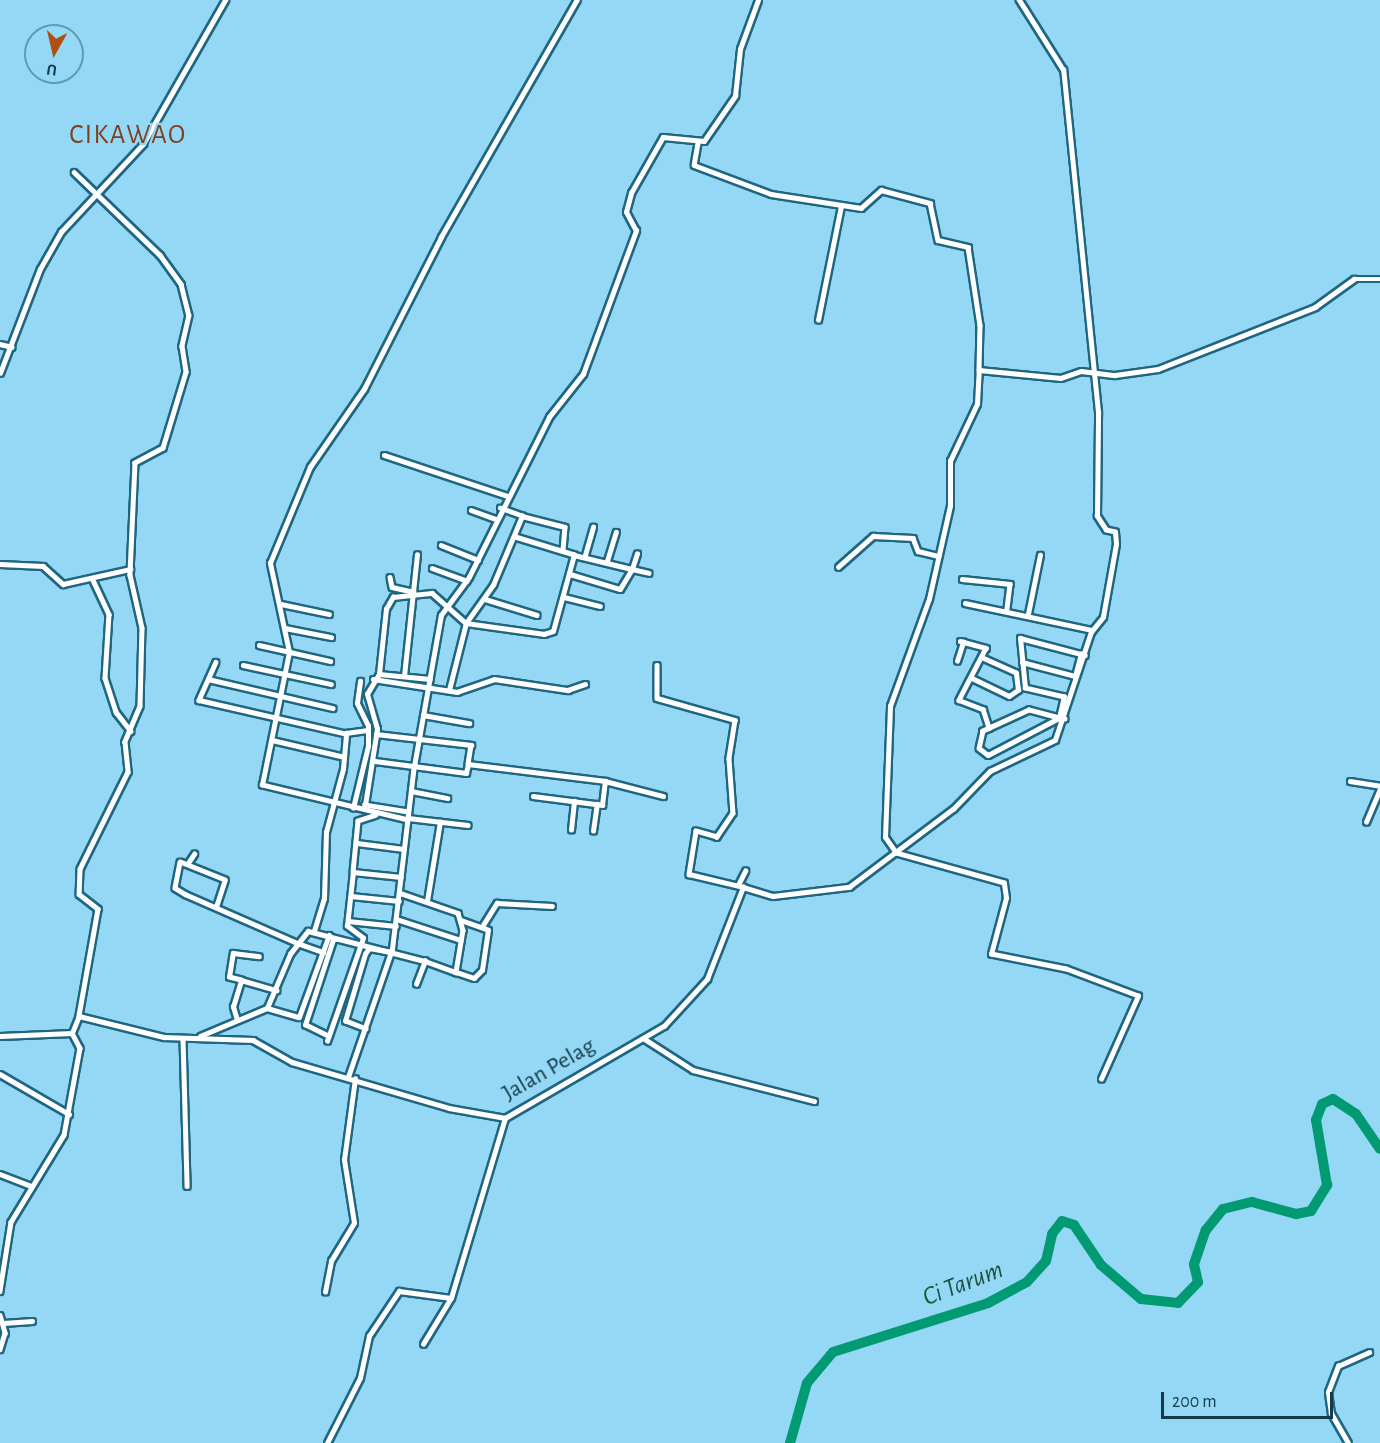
<!DOCTYPE html>
<html>
<head>
<meta charset="utf-8">
<style>
	body { margin:0 }
	#map { position:relative; width:1380px; height:1443px; overflow:hidden; background:#94d8f5; font-family:"Alegreya Sans",sans-serif }
	div>[style] { position:absolute }
	[style*='--x'] { left:calc(var(--x)*1px); top:calc(var(--y)*1px); width:calc(var(--w)*1px); rotate:calc(var(--a)*1deg) }
	.river>* { height:10px; margin:-5px; padding:0 5px; transform-origin:5px; border-radius:5px; background:#019a72 }
	.roads { filter:drop-shadow(2px 0 #1f6680) drop-shadow(-2px 0 #1f6680) drop-shadow(0 2px #1f6680) drop-shadow(0 -2px #1f6680) }
	.street>* { height:4.5px; margin:-2.25px; padding:0 2.25px; transform-origin:2.25px; border-radius:2.25px; background:#fff }
	span { translate:-50% -50%; white-space:nowrap; text-align:center; line-height:1.15; -webkit-text-stroke:4.5px #94d8f5; paint-order:stroke }
	.street-label { font-size:24px; color:#153a49 }
	.water-label { font-size:26px; color:#1f513f; font-style:italic }
	.quarter-label { font-size:27px; color:#7f3f1d; letter-spacing:1.5px }
	.north { position:absolute; left:24px; top:24px; width:60px; height:60px; box-sizing:border-box; background:#94d8f5; border:2px solid #6199b0; border-radius:50%; rotate:188deg; font-size:16px; font-weight:700; line-height:24px; text-align:center; color:#153a49 }
	.north::after { content:''; display:block; margin:auto; width:21px; height:27px; background:#b14f12; clip-path:polygon(50% 0,100% 100%,50% 72%,0 100%) }
	.scale { position:absolute; left:1161px; top:1392px; width:172px; height:27px; box-sizing:border-box; border:3px solid #153a49; border-top:0; padding-left:8px; font-size:18px; line-height:21px; white-space:nowrap; color:#153a49; -webkit-text-stroke:4px #94d8f5; paint-order:stroke }
</style>
</head>
<body>
<div id="map">
	<div class="river">
		<div style="--x:790;--y:1443;--w:62;--a:-74.2"></div>
		<div style="--x:807;--y:1383;--w:40;--a:-50"></div>
		<div style="--x:833;--y:1352;--w:163;--a:-17.5"></div>
		<div style="--x:988;--y:1303;--w:44;--a:-28.3"></div>
		<div style="--x:1027;--y:1282;--w:28;--a:-48"></div>
		<div style="--x:1046;--y:1261;--w:28;--a:-77"></div>
		<div style="--x:1052;--y:1234;--w:16;--a:-52"></div>
		<div style="--x:1062;--y:1221;--w:13;--a:18"></div>
		<div style="--x:1074;--y:1225;--w:48;--a:56"></div>
		<div style="--x:1101;--y:1265;--w:52;--a:40.4"></div>
		<div style="--x:1141;--y:1299;--w:37;--a:6"></div>
		<div style="--x:1178;--y:1303;--w:29;--a:-46"></div>
		<div style="--x:1198;--y:1282;--w:18;--a:-103"></div>
		<div style="--x:1194;--y:1264;--w:36;--a:-71"></div>
		<div style="--x:1206;--y:1230;--w:27;--a:-51"></div>
		<div style="--x:1223;--y:1209;--w:30;--a:-14"></div>
		<div style="--x:1252;--y:1202;--w:46;--a:15.3"></div>
		<div style="--x:1296;--y:1214;--w:15;--a:-11"></div>
		<div style="--x:1311;--y:1211;--w:31;--a:-58"></div>
		<div style="--x:1327;--y:1185;--w:66;--a:-99.6"></div>
		<div style="--x:1316;--y:1120;--w:17;--a:-69"></div>
		<div style="--x:1322;--y:1104;--w:12;--a:-24"></div>
		<div style="--x:1333;--y:1099;--w:27;--a:33"></div>
		<div style="--x:1356;--y:1114;--w:42;--a:55.6"></div>
	</div>
	<div class="roads">
		<div class="street">
			<div style="--x:698;--y:143;--w:22;--a:100"></div>
			<div style="--x:694;--y:165;--w:82;--a:20.6"></div>
			<div style="--x:771;--y:194;--w:91;--a:8.8"></div>
			<div style="--x:861;--y:208;--w:27;--a:-42"></div>
			<div style="--x:881;--y:190;--w:51;--a:14.9"></div>
			<div style="--x:930;--y:203;--w:38;--a:78"></div>
			<div style="--x:938;--y:240;--w:31;--a:13"></div>
			<div style="--x:968;--y:247;--w:79;--a:81.3"></div>
			<div style="--x:980;--y:325;--w:45;--a:91.3"></div>
			<div style="--x:74;--y:172;--w:120;--a:44"></div>
			<div style="--x:160;--y:255;--w:36;--a:54"></div>
			<div style="--x:181;--y:284;--w:32;--a:76"></div>
			<div style="--x:189;--y:315;--w:32;--a:103"></div>
			<div style="--x:182;--y:346;--w:26;--a:81"></div>
			<div style="--x:186;--y:372;--w:79;--a:106.8"></div>
			<div style="--x:163;--y:448;--w:32;--a:152"></div>
			<div style="--x:135;--y:463;--w:112;--a:92.6"></div>
			<div style="--x:130;--y:575;--w:54;--a:77.2"></div>
			<div style="--x:142;--y:628;--w:78;--a:91.5"></div>
			<div style="--x:140;--y:706;--w:39;--a:113"></div>
			<div style="--x:125;--y:742;--w:30;--a:84"></div>
			<div style="--x:128;--y:772;--w:108;--a:116.3"></div>
			<div style="--x:80;--y:869;--w:25;--a:92"></div>
			<div style="--x:79;--y:894;--w:24;--a:38"></div>
			<div style="--x:98;--y:909;--w:109;--a:100.1"></div>
			<div style="--x:818;--y:320;--w:116;--a:-78.6"></div>
			<div style="--x:0;--y:344;--w:12;--a:14"></div>
			<div style="--x:0;--y:373;--w:111;--a:-69"></div>
			<div style="--x:40;--y:269;--w:43;--a:-60.4"></div>
			<div style="--x:61;--y:232;--w:120;--a:-47"></div>
			<div style="--x:143;--y:144;--w:166;--a:-60.3"></div>
			<div style="--x:384;--y:455;--w:131;--a:18.3"></div>
			<div style="--x:471;--y:510;--w:27;--a:20"></div>
			<div style="--x:522;--y:516;--w:44;--a:14.3"></div>
			<div style="--x:565;--y:527;--w:24;--a:95"></div>
			<div style="--x:441;--y:545;--w:40;--a:22"></div>
			<div style="--x:574;--y:555;--w:60;--a:13.6"></div>
			<div style="--x:632;--y:569;--w:16;--a:-72"></div>
			<div style="--x:585;--y:555;--w:29;--a:-74"></div>
			<div style="--x:607;--y:561;--w:30;--a:-73"></div>
			<div style="--x:0;--y:564;--w:43;--a:2.7"></div>
			<div style="--x:43;--y:566;--w:27;--a:42"></div>
			<div style="--x:63;--y:584;--w:69;--a:-12.6"></div>
			<div style="--x:838;--y:567;--w:47;--a:-41.5"></div>
			<div style="--x:873;--y:536;--w:40;--a:2.9"></div>
			<div style="--x:913;--y:538;--w:14;--a:69"></div>
			<div style="--x:918;--y:551;--w:21;--a:14"></div>
			<div style="--x:432;--y:568;--w:37;--a:20"></div>
			<div style="--x:570;--y:574;--w:52;--a:16.7"></div>
			<div style="--x:620;--y:589;--w:23;--a:-59"></div>
			<div style="--x:632;--y:569;--w:17;--a:13"></div>
			<div style="--x:390;--y:577;--w:10;--a:79"></div>
			<div style="--x:392;--y:587;--w:22;--a:13"></div>
			<div style="--x:962;--y:579;--w:48;--a:5.9"></div>
			<div style="--x:1010;--y:584;--w:25;--a:97"></div>
			<div style="--x:93;--y:580;--w:38;--a:65"></div>
			<div style="--x:109;--y:614;--w:64;--a:93.6"></div>
			<div style="--x:105;--y:678;--w:36;--a:72"></div>
			<div style="--x:116;--y:712;--w:24;--a:52"></div>
			<div style="--x:564;--y:597;--w:37;--a:14"></div>
			<div style="--x:485;--y:599;--w:54;--a:17.1"></div>
			<div style="--x:965;--y:603;--w:130;--a:12"></div>
			<div style="--x:281;--y:604;--w:49;--a:11.8"></div>
			<div style="--x:1028;--y:614;--w:60;--a:-78.5"></div>
			<div style="--x:285;--y:628;--w:47;--a:11.1"></div>
			<div style="--x:960;--y:641;--w:27;--a:15"></div>
			<div style="--x:986;--y:648;--w:59;--a:117.4"></div>
			<div style="--x:959;--y:700;--w:26;--a:21"></div>
			<div style="--x:983;--y:709;--w:20;--a:72"></div>
			<div style="--x:259;--y:645;--w:73;--a:12.7"></div>
			<div style="--x:957;--y:661;--w:20;--a:-72"></div>
			<div style="--x:216;--y:662;--w:42;--a:114.1"></div>
			<div style="--x:199;--y:700;--w:148;--a:12.9"></div>
			<div style="--x:1022;--y:662;--w:55;--a:14.8"></div>
			<div style="--x:1075;--y:676;--w:23;--a:-75"></div>
			<div style="--x:243;--y:665;--w:90;--a:12.2"></div>
			<div style="--x:657;--y:665;--w:33;--a:90"></div>
			<div style="--x:657;--y:698;--w:81;--a:15.8"></div>
			<div style="--x:735;--y:720;--w:39;--a:99"></div>
			<div style="--x:729;--y:759;--w:54;--a:85.8"></div>
			<div style="--x:733;--y:813;--w:29;--a:124"></div>
			<div style="--x:717;--y:837;--w:22;--a:-164"></div>
			<div style="--x:696;--y:831;--w:44;--a:99.2"></div>
			<div style="--x:689;--y:874;--w:56;--a:13.5"></div>
			<div style="--x:379;--y:674;--w:65;--a:-83.9"></div>
			<div style="--x:386;--y:609;--w:14;--a:-60"></div>
			<div style="--x:393;--y:597;--w:39;--a:-6"></div>
			<div style="--x:432;--y:593;--w:45;--a:41.4"></div>
			<div style="--x:466;--y:623;--w:79;--a:8"></div>
			<div style="--x:544;--y:634;--w:9;--a:-18"></div>
			<div style="--x:553;--y:631;--w:79;--a:-74.6"></div>
			<div style="--x:574;--y:555;--w:62;--a:-163"></div>
			<div style="--x:404;--y:676;--w:122;--a:-83.9"></div>
			<div style="--x:972;--y:678;--w:41;--a:25.9"></div>
			<div style="--x:1009;--y:696;--w:11;--a:-34"></div>
			<div style="--x:1018;--y:690;--w:17;--a:-97"></div>
			<div style="--x:1016;--y:673;--w:35;--a:-156"></div>
			<div style="--x:208;--y:679;--w:128;--a:13.1"></div>
			<div style="--x:373;--y:679;--w:85;--a:8.8"></div>
			<div style="--x:457;--y:692;--w:39;--a:-19"></div>
			<div style="--x:494;--y:679;--w:75;--a:8.5"></div>
			<div style="--x:568;--y:690;--w:18;--a:-19"></div>
			<div style="--x:449;--y:690;--w:69;--a:-75.8"></div>
			<div style="--x:466;--y:623;--w:47;--a:-54.6"></div>
			<div style="--x:493;--y:585;--w:75;--a:-67.2"></div>
			<div style="--x:522;--y:516;--w:23;--a:-160"></div>
			<div style="--x:423;--y:715;--w:47;--a:9.9"></div>
			<div style="--x:1065;--y:719;--w:6;--a:-171"></div>
			<div style="--x:1059;--y:718;--w:31;--a:-165"></div>
			<div style="--x:1029;--y:710;--w:51;--a:155.5"></div>
			<div style="--x:983;--y:731;--w:17;--a:103"></div>
			<div style="--x:979;--y:748;--w:11;--a:38"></div>
			<div style="--x:988;--y:755;--w:80;--a:-27.5"></div>
			<div style="--x:1059;--y:718;--w:22;--a:-77"></div>
			<div style="--x:1064;--y:697;--w:40;--a:-167"></div>
			<div style="--x:1025;--y:688;--w:50;--a:-95.7"></div>
			<div style="--x:1020;--y:638;--w:67;--a:14.7"></div>
			<div style="--x:376;--y:734;--w:96;--a:6.6"></div>
			<div style="--x:471;--y:745;--w:19;--a:99"></div>
			<div style="--x:272;--y:740;--w:71;--a:13.1"></div>
			<div style="--x:375;--y:761;--w:92;--a:7.5"></div>
			<div style="--x:466;--y:773;--w:9;--a:-77"></div>
			<div style="--x:468;--y:764;--w:65;--a:7"></div>
			<div style="--x:533;--y:772;--w:73;--a:7.1"></div>
			<div style="--x:605;--y:781;--w:60;--a:14.5"></div>
			<div style="--x:1350;--y:781;--w:30;--a:9"></div>
			<div style="--x:411;--y:791;--w:37;--a:11"></div>
			<div style="--x:533;--y:796;--w:70;--a:7.4"></div>
			<div style="--x:602;--y:805;--w:24;--a:-83"></div>
			<div style="--x:353;--y:808;--w:64;--a:-76.4"></div>
			<div style="--x:368;--y:746;--w:20;--a:-90"></div>
			<div style="--x:368;--y:726;--w:25;--a:-116"></div>
			<div style="--x:357;--y:703;--w:22;--a:-82"></div>
			<div style="--x:408;--y:812;--w:44;--a:-170.8"></div>
			<div style="--x:365;--y:805;--w:77;--a:-81"></div>
			<div style="--x:377;--y:729;--w:36;--a:-106"></div>
			<div style="--x:367;--y:694;--w:23;--a:-59"></div>
			<div style="--x:379;--y:674;--w:51;--a:5.6"></div>
			<div style="--x:376;--y:815;--w:19;--a:162"></div>
			<div style="--x:358;--y:821;--w:51;--a:95.6"></div>
			<div style="--x:353;--y:872;--w:48;--a:5.9"></div>
			<div style="--x:408;--y:818;--w:60;--a:6.7"></div>
			<div style="--x:408;--y:820;--w:150;--a:-166.5"></div>
			<div style="--x:262;--y:785;--w:136;--a:-78.5"></div>
			<div style="--x:289;--y:652;--w:91;--a:-102.1"></div>
			<div style="--x:270;--y:563;--w:104;--a:-67.4"></div>
			<div style="--x:310;--y:467;--w:95;--a:-55.3"></div>
			<div style="--x:364;--y:389;--w:170;--a:-63.1"></div>
			<div style="--x:441;--y:237;--w:273;--a:-60.2"></div>
			<div style="--x:1366;--y:822;--w:36;--a:-67"></div>
			<div style="--x:571;--y:830;--w:29;--a:-84"></div>
			<div style="--x:593;--y:831;--w:27;--a:-82"></div>
			<div style="--x:357;--y:843;--w:47;--a:7.3"></div>
			<div style="--x:188;--y:863;--w:11;--a:-56"></div>
			<div style="--x:738;--y:885;--w:16;--a:-63"></div>
			<div style="--x:400;--y:893;--w:61;--a:19"></div>
			<div style="--x:458;--y:913;--w:18;--a:74"></div>
			<div style="--x:463;--y:930;--w:43;--a:99.5"></div>
			<div style="--x:456;--y:972;--w:19;--a:18"></div>
			<div style="--x:474;--y:978;--w:11;--a:-45"></div>
			<div style="--x:482;--y:970;--w:40;--a:-81.5"></div>
			<div style="--x:488;--y:930;--w:28;--a:-161"></div>
			<div style="--x:351;--y:896;--w:48;--a:5.9"></div>
			<div style="--x:427;--y:901;--w:80;--a:-80.7"></div>
			<div style="--x:216;--y:907;--w:28;--a:-72"></div>
			<div style="--x:225;--y:880;--w:48;--a:-158.2"></div>
			<div style="--x:180;--y:862;--w:26;--a:101"></div>
			<div style="--x:175;--y:888;--w:12;--a:31"></div>
			<div style="--x:185;--y:894;--w:122;--a:23.6"></div>
			<div style="--x:297;--y:943;--w:28;--a:19"></div>
			<div style="--x:396;--y:919;--w:68;--a:17.9"></div>
			<div style="--x:348;--y:921;--w:48;--a:5.9"></div>
			<div style="--x:483;--y:925;--w:26;--a:-58"></div>
			<div style="--x:497;--y:903;--w:55;--a:3.1"></div>
			<div style="--x:314;--y:931;--w:34;--a:-73"></div>
			<div style="--x:324;--y:899;--w:67;--a:-88.3"></div>
			<div style="--x:326;--y:832;--w:65;--a:-74.9"></div>
			<div style="--x:343;--y:769;--w:36;--a:-85"></div>
			<div style="--x:346;--y:733;--w:22;--a:-8"></div>
			<div style="--x:241;--y:980;--w:12;--a:-166"></div>
			<div style="--x:229;--y:977;--w:24;--a:-81"></div>
			<div style="--x:233;--y:953;--w:26;--a:7"></div>
			<div style="--x:416;--y:984;--w:25;--a:-69"></div>
			<div style="--x:425;--y:961;--w:33;--a:20"></div>
			<div style="--x:267;--y:1008;--w:33;--a:16"></div>
			<div style="--x:299;--y:1017;--w:87;--a:-69.9"></div>
			<div style="--x:237;--y:1020;--w:14;--a:-107"></div>
			<div style="--x:233;--y:1007;--w:28;--a:-73"></div>
			<div style="--x:241;--y:980;--w:37;--a:16"></div>
			<div style="--x:366;--y:1029;--w:22;--a:-159"></div>
			<div style="--x:345;--y:1021;--w:70;--a:-73.4"></div>
			<div style="--x:365;--y:954;--w:7;--a:-56"></div>
			<div style="--x:369;--y:948;--w:23;--a:10"></div>
			<div style="--x:72;--y:1033;--w:18;--a:-68"></div>
			<div style="--x:79;--y:1016;--w:88;--a:13.9"></div>
			<div style="--x:164;--y:1037;--w:89;--a:1.9"></div>
			<div style="--x:253;--y:1040;--w:45;--a:29.4"></div>
			<div style="--x:292;--y:1062;--w:164;--a:16.3"></div>
			<div style="--x:449;--y:1108;--w:57;--a:10.1"></div>
			<div style="--x:505;--y:1118;--w:184;--a:-30.1"></div>
			<div style="--x:664;--y:1026;--w:64;--a:-47.5"></div>
			<div style="--x:707;--y:979;--w:99;--a:-68.6"></div>
			<div style="--x:743;--y:887;--w:31;--a:17"></div>
			<div style="--x:773;--y:896;--w:77;--a:-6.8"></div>
			<div style="--x:849;--y:887;--w:130;--a:-36.9"></div>
			<div style="--x:953;--y:809;--w:53;--a:-45.8"></div>
			<div style="--x:990;--y:771;--w:72;--a:-25.5"></div>
			<div style="--x:1055;--y:740;--w:114;--a:-71.6"></div>
			<div style="--x:1091;--y:632;--w:19;--a:-51"></div>
			<div style="--x:1103;--y:617;--w:74;--a:-79.9"></div>
			<div style="--x:1116;--y:544;--w:12;--a:-95"></div>
			<div style="--x:1115;--y:532;--w:9;--a:-167"></div>
			<div style="--x:1106;--y:530;--w:17;--a:-123"></div>
			<div style="--x:1097;--y:516;--w:104;--a:-89.4"></div>
			<div style="--x:1098;--y:412;--w:344;--a:-95.8"></div>
			<div style="--x:1063;--y:70;--w:83;--a:-122.2"></div>
			<div style="--x:0;--y:1036;--w:72;--a:-2.4"></div>
			<div style="--x:72;--y:1033;--w:17;--a:62"></div>
			<div style="--x:80;--y:1048;--w:88;--a:100.4"></div>
			<div style="--x:64;--y:1135;--w:102;--a:121.3"></div>
			<div style="--x:11;--y:1222;--w:70;--a:99.1"></div>
			<div style="--x:200;--y:1036;--w:73;--a:-22.7"></div>
			<div style="--x:267;--y:1008;--w:59;--a:-66.9"></div>
			<div style="--x:290;--y:954;--w:29;--a:-52"></div>
			<div style="--x:308;--y:931;--w:121;--a:14.4"></div>
			<div style="--x:328;--y:1036;--w:25;--a:-154"></div>
			<div style="--x:305;--y:1025;--w:89;--a:-71.8"></div>
			<div style="--x:333;--y:940;--w:7;--a:0"></div>
			<div style="--x:643;--y:1038;--w:59;--a:32.6"></div>
			<div style="--x:693;--y:1070;--w:125;--a:14.4"></div>
			<div style="--x:183;--y:1039;--w:147;--a:88.4"></div>
			<div style="--x:327;--y:1041;--w:109;--a:-70.7"></div>
			<div style="--x:363;--y:938;--w:20;--a:-143"></div>
			<div style="--x:347;--y:926;--w:54;--a:-83.7"></div>
			<div style="--x:0;--y:1074;--w:80;--a:30.1"></div>
			<div style="--x:348;--y:1077;--w:135;--a:-71"></div>
			<div style="--x:392;--y:949;--w:178;--a:-83.2"></div>
			<div style="--x:413;--y:772;--w:159;--a:-79.9"></div>
			<div style="--x:441;--y:615;--w:47;--a:-53.6"></div>
			<div style="--x:469;--y:577;--w:179;--a:-63.4"></div>
			<div style="--x:549;--y:417;--w:55;--a:-51.7"></div>
			<div style="--x:583;--y:374;--w:153;--a:-69.7"></div>
			<div style="--x:636;--y:231;--w:21;--a:-118"></div>
			<div style="--x:626;--y:212;--w:20;--a:-75"></div>
			<div style="--x:631;--y:193;--w:64;--a:-60.3"></div>
			<div style="--x:663;--y:137;--w:41;--a:5.6"></div>
			<div style="--x:704;--y:141;--w:55;--a:-55.4"></div>
			<div style="--x:735;--y:96;--w:47;--a:-83.9"></div>
			<div style="--x:740;--y:49;--w:52;--a:-69.8"></div>
			<div style="--x:1101;--y:1079;--w:91;--a:-66"></div>
			<div style="--x:1138;--y:996;--w:77;--a:-159.4"></div>
			<div style="--x:1066;--y:969;--w:76;--a:-168.7"></div>
			<div style="--x:991;--y:954;--w:58;--a:-75"></div>
			<div style="--x:1006;--y:898;--w:15;--a:-98"></div>
			<div style="--x:1004;--y:883;--w:112;--a:-164.5"></div>
			<div style="--x:896;--y:853;--w:19;--a:-125"></div>
			<div style="--x:885;--y:837;--w:131;--a:-87.8"></div>
			<div style="--x:890;--y:706;--w:114;--a:-70"></div>
			<div style="--x:929;--y:599;--w:95;--a:-77.3"></div>
			<div style="--x:950;--y:506;--w:45;--a:-90"></div>
			<div style="--x:950;--y:461;--w:63;--a:-64.7"></div>
			<div style="--x:977;--y:404;--w:34;--a:-87"></div>
			<div style="--x:979;--y:370;--w:82;--a:5.6"></div>
			<div style="--x:1061;--y:378;--w:21;--a:-19"></div>
			<div style="--x:1081;--y:371;--w:34;--a:7"></div>
			<div style="--x:1115;--y:375;--w:43;--a:-7.9"></div>
			<div style="--x:1158;--y:369;--w:169;--a:-21.5"></div>
			<div style="--x:1315;--y:307;--w:48;--a:-35.7"></div>
			<div style="--x:1354;--y:279;--w:26;--a:0"></div>
			<div style="--x:0;--y:1174;--w:34;--a:21"></div>
			<div style="--x:325;--y:1292;--w:32;--a:-79"></div>
			<div style="--x:331;--y:1261;--w:44;--a:-58.8"></div>
			<div style="--x:354;--y:1223;--w:64;--a:-99"></div>
			<div style="--x:344;--y:1160;--w:82;--a:-82.3"></div>
			<div style="--x:0;--y:1315;--w:19;--a:74"></div>
			<div style="--x:5;--y:1333;--w:17;--a:107"></div>
			<div style="--x:3;--y:1323;--w:29;--a:-4"></div>
			<div style="--x:423;--y:1344;--w:54;--a:-58.7"></div>
			<div style="--x:451;--y:1298;--w:188;--a:-73.3"></div>
			<div style="--x:327;--y:1443;--w:73;--a:-63.1"></div>
			<div style="--x:360;--y:1378;--w:43;--a:-77.9"></div>
			<div style="--x:369;--y:1336;--w:54;--a:-56.3"></div>
			<div style="--x:399;--y:1291;--w:52;--a:7.7"></div>
			<div style="--x:1348;--y:1443;--w:34;--a:-120"></div>
			<div style="--x:1331;--y:1414;--w:22;--a:-98"></div>
			<div style="--x:1328;--y:1392;--w:28;--a:-69"></div>
			<div style="--x:1338;--y:1366;--w:34;--a:-24"></div>
		</div>
	</div>
	<div class="street-label">
		<span style="left:549px;top:1070px;rotate:-30deg">Jalan Pelag</span>
	</div>
	<div class="water-label">
		<span style="left:963px;top:1284px;rotate:-21deg">Ci Tarum</span>
	</div>
	<div class="quarter-label">
		<span style="left:128px;top:135px">CIKAWAO</span>
	</div>
	<div class="north">U</div>
	<div class="scale">200 m</div>
</div>
</body>
</html>
